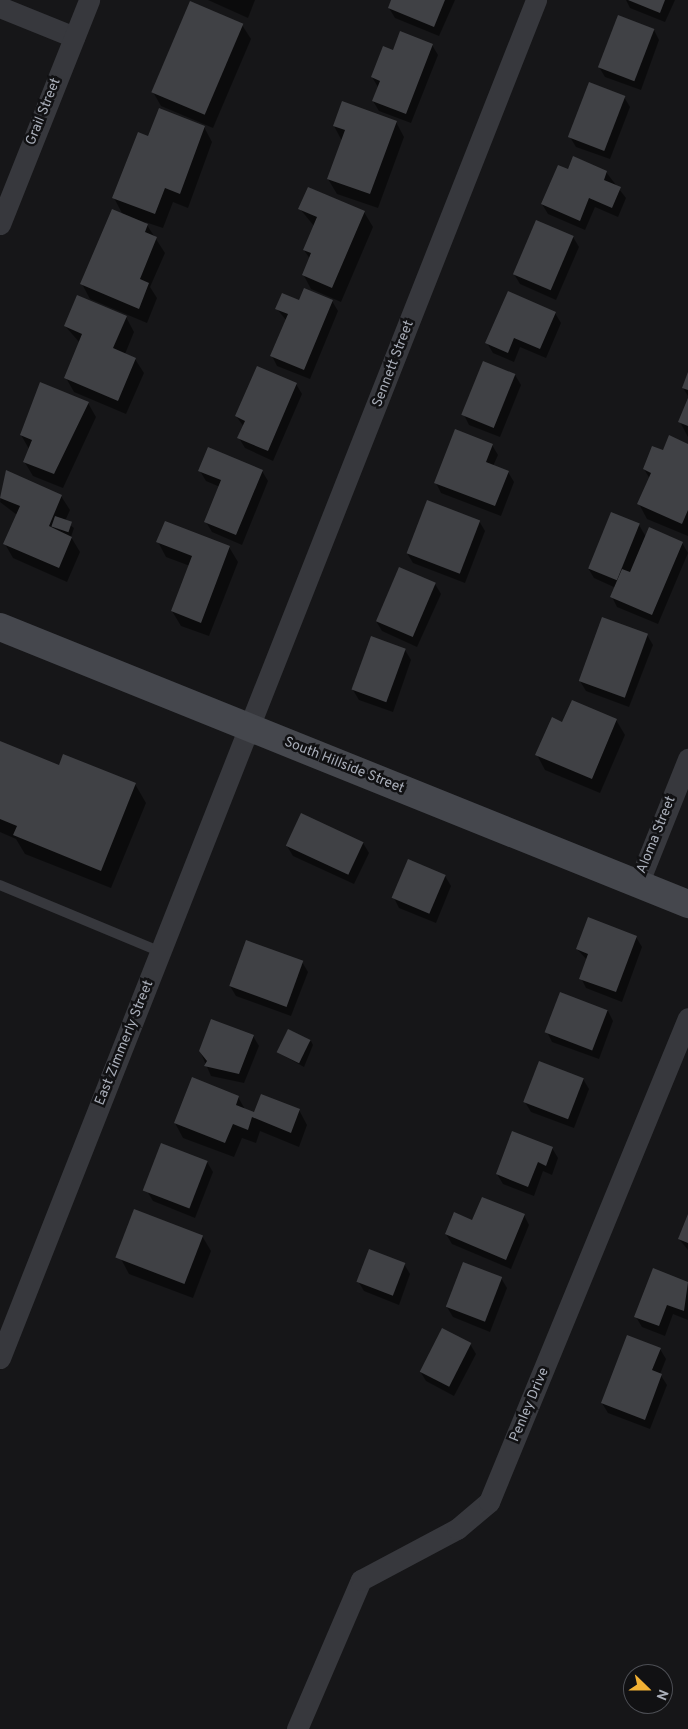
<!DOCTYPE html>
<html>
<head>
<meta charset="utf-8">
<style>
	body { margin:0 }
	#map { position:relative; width:688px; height:1729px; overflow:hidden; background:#161618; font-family:Overpass,sans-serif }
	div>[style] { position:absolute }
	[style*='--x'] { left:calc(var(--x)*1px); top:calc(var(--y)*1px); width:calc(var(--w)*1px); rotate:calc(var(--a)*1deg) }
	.shadow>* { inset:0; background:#0007 }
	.building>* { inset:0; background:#404145; transform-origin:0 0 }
	.service>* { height:10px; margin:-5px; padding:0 5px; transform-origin:5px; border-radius:5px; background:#37383d }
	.minor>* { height:21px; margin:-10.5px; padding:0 10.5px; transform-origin:10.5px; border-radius:10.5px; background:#37383d }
	.secondary>* { height:28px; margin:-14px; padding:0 14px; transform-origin:14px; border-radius:14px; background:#45474d }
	span { translate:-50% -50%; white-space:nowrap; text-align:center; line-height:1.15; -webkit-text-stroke:5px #111113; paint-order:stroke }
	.street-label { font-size:14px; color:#a8adb8 }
	.north { position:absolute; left:623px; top:1664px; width:50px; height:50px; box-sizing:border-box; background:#111113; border:1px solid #4d4f55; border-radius:50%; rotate:112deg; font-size:14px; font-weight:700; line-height:20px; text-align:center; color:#a8adb8 }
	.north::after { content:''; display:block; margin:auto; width:18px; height:22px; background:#f2b134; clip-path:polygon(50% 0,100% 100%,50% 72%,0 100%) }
</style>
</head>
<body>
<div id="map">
	<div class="shadow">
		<div style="clip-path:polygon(208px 0,255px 0,248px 18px)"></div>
		<div style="clip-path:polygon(392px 0,455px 0,439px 36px,395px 18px,389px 8px)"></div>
		<div style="clip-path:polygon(626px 0,675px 0,665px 22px,630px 8px)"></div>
		<div style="clip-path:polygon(242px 25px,251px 39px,213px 128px,161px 106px,153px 92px)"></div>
		<div style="clip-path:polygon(654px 30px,659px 40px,641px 90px,605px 77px,599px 67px)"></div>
		<div style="clip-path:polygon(432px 45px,438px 55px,411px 123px,379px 111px,373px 101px,378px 87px,372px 77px,393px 51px)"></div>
		<div style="clip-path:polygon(624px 97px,630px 107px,610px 159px,576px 147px,570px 137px)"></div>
		<div style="clip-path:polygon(396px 122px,404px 137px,378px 208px,337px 194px,328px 179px,342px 141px,334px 126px)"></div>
		<div style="clip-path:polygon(204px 127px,212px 142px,188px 208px,173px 202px,163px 228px,145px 222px,165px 253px,150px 287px,157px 298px,147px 323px,90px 299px,82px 284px,123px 215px,114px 198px,149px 138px)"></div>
		<div style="clip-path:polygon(569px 171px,606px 172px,626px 198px,618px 217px,595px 207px,585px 230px,548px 214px,542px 204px)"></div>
		<div style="clip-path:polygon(300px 209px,364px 212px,373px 227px,341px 302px,311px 289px,303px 274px,310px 259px,304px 250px,314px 226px)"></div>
		<div style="clip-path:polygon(573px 237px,579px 247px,556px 300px,520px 284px,514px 274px)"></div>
		<div style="clip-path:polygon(299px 301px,332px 301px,338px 311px,310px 379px,277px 366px,272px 356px,286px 320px,277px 309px)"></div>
		<div style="clip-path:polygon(555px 313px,561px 323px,546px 358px,520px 347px,514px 362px,493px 353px,487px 343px)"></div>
		<div style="clip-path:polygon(126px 317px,134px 332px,125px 354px,135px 359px,144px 373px,126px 414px,74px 392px,66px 378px,80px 343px,65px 326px)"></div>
		<div style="clip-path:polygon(515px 375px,521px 385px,500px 437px,469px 425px,464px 415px)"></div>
		<div style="clip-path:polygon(688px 375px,688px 396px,683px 388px)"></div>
		<div style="clip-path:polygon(296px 384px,302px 394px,273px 461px,245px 448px,239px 438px,244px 427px,236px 416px)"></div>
		<div style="clip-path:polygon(688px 401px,688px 437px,680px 422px)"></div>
		<div style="clip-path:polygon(88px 403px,96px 417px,63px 488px,33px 476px,24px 461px,29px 449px,21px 435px)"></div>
		<div style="clip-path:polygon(492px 445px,498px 455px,493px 466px,508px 472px,514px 482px,501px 516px,441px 493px,436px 483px)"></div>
		<div style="clip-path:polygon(688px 445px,688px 536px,647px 519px,639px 504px,650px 479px,644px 469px,663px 452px)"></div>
		<div style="clip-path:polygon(200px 471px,262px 471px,268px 481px,242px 545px,212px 532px,206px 522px,220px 487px,206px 481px)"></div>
		<div style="clip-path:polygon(6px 472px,61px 496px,70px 510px,65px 521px,74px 528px,71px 537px,80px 552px,67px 582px,13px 558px,5px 544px,17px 515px,0 502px)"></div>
		<div style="clip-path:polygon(479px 521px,485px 531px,465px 583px,413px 563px,407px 553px)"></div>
		<div style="clip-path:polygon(639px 525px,646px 537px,682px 543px,688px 553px,658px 624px,617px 607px,612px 597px,616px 588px,594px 578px,588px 568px)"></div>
		<div style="clip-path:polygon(158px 542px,229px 547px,238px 562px,209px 636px,181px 626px,172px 611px,190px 566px,166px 557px)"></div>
		<div style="clip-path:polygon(435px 584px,441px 594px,417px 647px,382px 631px,376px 621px)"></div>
		<div style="clip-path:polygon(647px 635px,653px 645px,629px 707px,586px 691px,580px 681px)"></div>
		<div style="clip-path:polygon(405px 650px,411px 660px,393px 712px,359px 700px,353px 690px)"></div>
		<div style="clip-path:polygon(616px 720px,625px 735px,600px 793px,545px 770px,537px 755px)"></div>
		<div style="clip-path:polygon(0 742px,60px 767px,135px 784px,146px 803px,111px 888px,25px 854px,16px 839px,0 832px)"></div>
		<div style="clip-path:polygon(363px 843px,369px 853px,354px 884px,293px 856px,287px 846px)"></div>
		<div style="clip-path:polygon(445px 876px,451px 886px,436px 923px,399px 908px,394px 898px)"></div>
		<div style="clip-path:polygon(636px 937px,642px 947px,622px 1002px,586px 988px,581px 978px,587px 960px,577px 949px)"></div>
		<div style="clip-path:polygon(302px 962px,308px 972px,291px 1016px,236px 996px,230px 986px)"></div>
		<div style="clip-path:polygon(560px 994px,608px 1011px,613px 1021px,599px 1059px,552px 1042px,547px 1032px)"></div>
		<div style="clip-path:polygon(253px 1036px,259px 1046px,244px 1083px,211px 1076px,200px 1051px)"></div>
		<div style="clip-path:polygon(311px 1041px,313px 1045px,304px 1067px,279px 1053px)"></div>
		<div style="clip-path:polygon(583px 1079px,589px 1089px,574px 1128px,531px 1112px,525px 1102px)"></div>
		<div style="clip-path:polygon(238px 1097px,246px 1111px,255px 1114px,299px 1110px,307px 1125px,299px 1147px,260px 1131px,256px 1143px,242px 1138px,234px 1157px,183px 1138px,175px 1123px)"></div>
		<div style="clip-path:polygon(552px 1148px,558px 1158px,552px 1175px,543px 1171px,534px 1196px,503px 1184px,497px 1174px)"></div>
		<div style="clip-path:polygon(207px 1162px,213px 1172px,195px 1218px,153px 1201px,147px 1191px)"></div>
		<div style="clip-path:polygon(524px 1215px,529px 1225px,511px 1269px,452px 1244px,446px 1234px,473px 1222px)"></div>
		<div style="clip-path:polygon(688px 1217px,688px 1250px,679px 1239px)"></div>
		<div style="clip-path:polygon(202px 1236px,211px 1251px,193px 1298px,129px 1274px,121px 1259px)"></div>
		<div style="clip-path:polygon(404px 1264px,410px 1274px,399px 1305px,364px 1291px,358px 1281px)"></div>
		<div style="clip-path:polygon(654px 1270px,688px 1283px,688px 1320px,673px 1314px,665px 1336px,642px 1327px,636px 1317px)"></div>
		<div style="clip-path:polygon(501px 1278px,507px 1288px,490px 1332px,453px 1317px,447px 1307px)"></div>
		<div style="clip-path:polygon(470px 1344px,476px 1354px,454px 1396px,426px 1381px,420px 1371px)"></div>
		<div style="clip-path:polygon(660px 1349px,666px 1359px,660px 1374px,667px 1385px,650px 1429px,608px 1413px,602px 1403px)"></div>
	</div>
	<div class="building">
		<div style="clip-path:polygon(391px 0,445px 0,434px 27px,388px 8px)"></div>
		<div style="clip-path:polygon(628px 0,665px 0,660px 13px)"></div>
		<div style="left:190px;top:1px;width:58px;height:99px;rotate:23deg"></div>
		<div style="left:618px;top:15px;width:39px;height:56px;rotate:21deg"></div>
		<div style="clip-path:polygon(400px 31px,433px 44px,406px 114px,372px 101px,380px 81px,371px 77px,383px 46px,393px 50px)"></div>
		<div style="left:589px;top:82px;width:39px;height:59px;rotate:21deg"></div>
		<div style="clip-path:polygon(342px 101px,397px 121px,370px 194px,327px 179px,345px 130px,333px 126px)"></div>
		<div style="clip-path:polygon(159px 108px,205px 126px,180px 194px,165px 188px,155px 214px,112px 198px,138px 132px,148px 136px)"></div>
		<div style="clip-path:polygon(573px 156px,607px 171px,604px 180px,621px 187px,612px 208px,589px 198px,580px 221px,541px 204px,558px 165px,568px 169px)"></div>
		<div style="clip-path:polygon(308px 187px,365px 211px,332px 288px,302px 275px,311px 253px,303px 250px,317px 217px,298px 209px)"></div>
		<div style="clip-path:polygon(112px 209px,148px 224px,145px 232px,157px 237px,140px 279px,149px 283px,139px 309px,80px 284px)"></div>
		<div style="left:536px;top:220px;width:41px;height:59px;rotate:23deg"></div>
		<div style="clip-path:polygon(304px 288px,333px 300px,304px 370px,270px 356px,288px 314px,275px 309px,282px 293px,299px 300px)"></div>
		<div style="clip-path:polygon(508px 291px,556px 312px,540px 349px,514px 338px,508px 353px,485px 343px)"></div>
		<div style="clip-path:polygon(77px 295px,127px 316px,113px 348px,136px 358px,118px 401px,64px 378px,82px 334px,64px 326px)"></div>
		<div style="left:483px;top:361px;width:35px;height:58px;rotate:22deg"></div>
		<div style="clip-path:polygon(257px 366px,297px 383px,268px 451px,237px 438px,245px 421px,235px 416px)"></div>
		<div style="clip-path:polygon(688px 372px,688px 390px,682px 388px)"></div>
		<div style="clip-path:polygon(40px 382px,89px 402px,54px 474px,23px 462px,32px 440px,20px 435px)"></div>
		<div style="clip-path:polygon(688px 398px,688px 426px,678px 422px)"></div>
		<div style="clip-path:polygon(455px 429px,493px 444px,486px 462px,509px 471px,495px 506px,434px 483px)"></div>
		<div style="clip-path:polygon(669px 435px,688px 444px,688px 510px,682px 524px,637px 504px,651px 473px,643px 469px,652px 446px,663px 450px)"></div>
		<div style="clip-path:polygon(208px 447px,263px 470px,236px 535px,204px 522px,221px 480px,198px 471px)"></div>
		<div style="clip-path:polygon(6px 470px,62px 495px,49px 526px,72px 537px,59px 568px,3px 544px,20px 506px,0 498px)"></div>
		<div style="left:427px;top:500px;width:57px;height:57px;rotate:21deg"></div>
		<div style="left:611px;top:512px;width:31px;height:61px;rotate:22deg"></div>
		<div style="left:55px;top:516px;width:18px;height:11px;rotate:19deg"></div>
		<div style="clip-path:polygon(165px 521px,230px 546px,201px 623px,171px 611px,192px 556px,156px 542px)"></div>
		<div style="clip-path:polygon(649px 527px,683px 542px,652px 615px,610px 597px,622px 569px,630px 572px)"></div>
		<div style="left:399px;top:567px;width:40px;height:59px;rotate:23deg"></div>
		<div style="left:602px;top:617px;width:49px;height:68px;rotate:20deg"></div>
		<div style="left:371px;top:636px;width:37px;height:57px;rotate:20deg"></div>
		<div style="clip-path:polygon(572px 700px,617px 719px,592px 779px,535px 755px,552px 717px,562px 722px)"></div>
		<div style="clip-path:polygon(0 741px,59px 765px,63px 754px,136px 783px,101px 871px,13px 835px,17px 826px,0 819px)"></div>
		<div style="left:301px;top:813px;width:69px;height:36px;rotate:25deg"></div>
		<div style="left:408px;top:859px;width:41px;height:42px;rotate:23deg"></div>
		<div style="clip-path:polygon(588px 917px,637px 936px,616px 992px,579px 979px,588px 954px,576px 949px)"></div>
		<div style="left:246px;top:940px;width:61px;height:49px;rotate:20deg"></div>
		<div style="left:560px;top:992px;width:51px;height:43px;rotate:21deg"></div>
		<div style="clip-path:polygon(211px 1019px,254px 1035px,239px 1074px,204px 1066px,207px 1061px,199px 1051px)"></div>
		<div style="left:288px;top:1029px;width:25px;height:26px;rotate:26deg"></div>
		<div style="left:539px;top:1061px;width:48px;height:44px;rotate:21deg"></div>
		<div style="clip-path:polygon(192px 1077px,239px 1096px,236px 1105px,254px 1112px,261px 1094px,300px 1109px,291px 1133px,252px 1117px,248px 1130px,233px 1124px,225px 1143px,174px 1123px)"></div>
		<div style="clip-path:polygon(512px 1131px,553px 1147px,546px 1166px,538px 1162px,528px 1187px,496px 1174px)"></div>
		<div style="left:161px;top:1143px;width:50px;height:51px;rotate:21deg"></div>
		<div style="clip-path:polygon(482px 1197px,525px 1214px,506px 1260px,445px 1234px,454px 1212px,472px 1220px)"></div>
		<div style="left:134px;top:1209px;width:74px;height:52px;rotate:21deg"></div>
		<div style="clip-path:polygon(688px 1214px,688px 1243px,678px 1239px)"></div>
		<div style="left:369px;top:1249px;width:39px;height:35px;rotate:21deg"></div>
		<div style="left:463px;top:1262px;width:42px;height:48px;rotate:21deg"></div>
		<div style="clip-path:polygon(653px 1268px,688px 1282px,684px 1311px,667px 1305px,659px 1326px,634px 1317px)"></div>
		<div style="left:442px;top:1328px;width:33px;height:49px;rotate:27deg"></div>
		<div style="clip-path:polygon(627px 1335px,661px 1348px,652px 1370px,662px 1374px,645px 1420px,601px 1403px)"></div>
	</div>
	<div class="service">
		<div style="--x:0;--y:885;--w:174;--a:22.6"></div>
	</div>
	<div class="minor">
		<div style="--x:0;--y:7;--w:80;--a:22.1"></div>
		<div style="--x:0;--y:224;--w:241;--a:-68.3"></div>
		<div style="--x:638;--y:884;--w:135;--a:-68.2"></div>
		<div style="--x:0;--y:1358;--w:1460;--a:-68.46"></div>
		<div style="--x:297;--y:1729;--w:162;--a:-66.8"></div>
		<div style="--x:361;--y:1580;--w:109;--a:-28"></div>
		<div style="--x:457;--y:1529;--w:42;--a:-40.2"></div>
		<div style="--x:489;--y:1502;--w:523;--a:-67.65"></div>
	</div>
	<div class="secondary">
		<div style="--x:0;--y:627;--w:742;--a:21.93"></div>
	</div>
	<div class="street-label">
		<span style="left:44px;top:112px;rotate:-68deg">Grail Street</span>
		<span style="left:394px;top:364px;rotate:-69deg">Sennett Street</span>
		<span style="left:344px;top:766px;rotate:22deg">South Hillside Street</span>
		<span style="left:657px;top:835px;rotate:-68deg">Aloma Street</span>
		<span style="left:125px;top:1043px;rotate:-68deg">East Zimmerly Street</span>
		<span style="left:530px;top:1405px;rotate:-67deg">Penley Drive</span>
	</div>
	<div class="north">N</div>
</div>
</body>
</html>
